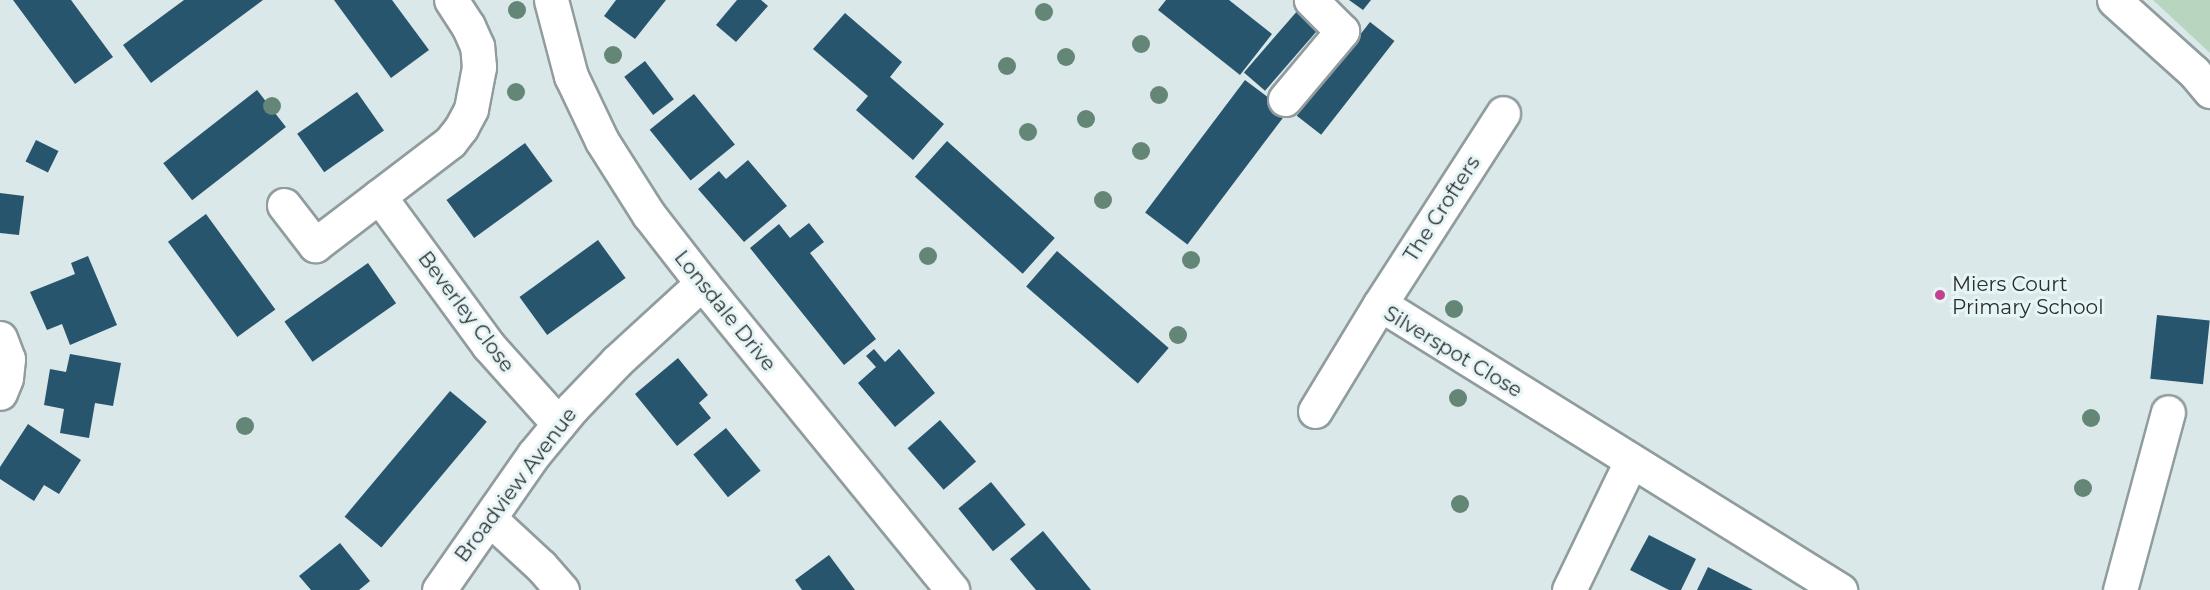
<!DOCTYPE html>
<html>
<head>
<meta charset="utf-8">
<style>
	body { margin:0 }
	#map { position:relative; width:2210px; height:590px; overflow:hidden; background:#dbe8ea; font-family:Montserrat,sans-serif }
	div>[style] { position:absolute }
	[style*='--x'] { left:calc(var(--x)*1px); top:calc(var(--y)*1px); width:calc(var(--w)*1px); rotate:calc(var(--a)*1deg) }
	.green>* { inset:0; background:#b7d5bf }
	.building>* { inset:0; background:#28556e; transform-origin:0 0 }
	.roads { filter:drop-shadow(2px 0 #909c9e) drop-shadow(-2px 0 #909c9e) drop-shadow(0 2px #909c9e) drop-shadow(0 -2px #909c9e) }
	.minor>* { height:33px; margin:-16.5px; padding:0 16.5px; transform-origin:16.5px; border-radius:16.5px; background:#fff }
	.trees>* { width:18px; height:18px; margin:-9px; border-radius:50%; background:#638677 }
	.dots>* { width:16px; height:16px; translate:-50% -50%; box-sizing:border-box; border:3px solid #e8f5f7; border-radius:50% }
	span { translate:-50% -50%; white-space:nowrap; text-align:center; line-height:1.15; -webkit-text-stroke:6px #e8f5f7; paint-order:stroke }
	.street-label { font-size:20px; color:#292e2f }
	.poi-label { font-size:20px; color:#292e2f }
	.left { translate:0 -50%; text-align:left }
</style>
</head>
<body>
<div id="map">
	<div class="green">
		<div style="clip-path:polygon(2153px 0,2210px 0,2210px 53px)"></div>
	</div>
	<div class="building">
		<div style="clip-path:polygon(13px 0,71px 0,113px 57px,75px 84px)"></div>
		<div style="clip-path:polygon(184px 0,263px 0,151px 83px,123px 45px)"></div>
		<div style="clip-path:polygon(334px 0,392px 0,429px 50px,391px 78px)"></div>
		<div style="clip-path:polygon(616px 0,666px 0,635px 39px,604px 16px)"></div>
		<div style="clip-path:polygon(737px 0,761px 0,768px 6px,736px 42px,716px 25px)"></div>
		<div style="clip-path:polygon(1166px 0,1229px 0,1272px 34px,1240px 75px,1158px 10px)"></div>
		<div style="clip-path:polygon(1349px 0,1371px 0,1363px 10px)"></div>
		<div style="left:1299px;top:9px;width:28px;height:84px;rotate:41deg"></div>
		<div style="clip-path:polygon(845px 13px,902px 62px,890px 77px,944px 124px,913px 160px,856px 110px,868px 96px,813px 49px)"></div>
		<div style="left:1370px;top:22px;width:31px;height:119px;rotate:38deg"></div>
		<div style="left:645px;top:61px;width:48px;height:26px;rotate:53deg"></div>
		<div style="left:1245px;top:80px;width:53px;height:166px;rotate:37deg"></div>
		<div style="left:257px;top:90px;width:47px;height:119px;rotate:52deg"></div>
		<div style="left:357px;top:92px;width:47px;height:73px;rotate:55deg"></div>
		<div style="left:694px;top:94px;width:65px;height:57px;rotate:51deg"></div>
		<div style="left:36px;top:140px;width:25px;height:24px;rotate:26deg"></div>
		<div style="left:947px;top:141px;width:145px;height:48px;rotate:42deg"></div>
		<div style="left:525px;top:143px;width:47px;height:97px;rotate:54deg"></div>
		<div style="clip-path:polygon(748px 160px,787px 206px,744px 242px,698px 189px,719px 171px,726px 179px)"></div>
		<div style="clip-path:polygon(0 193px,24px 196px,19px 235px,0 233px)"></div>
		<div style="left:206px;top:214px;width:118px;height:47px;rotate:54deg"></div>
		<div style="clip-path:polygon(809px 223px,824px 242px,810px 253px,876px 339px,844px 365px,750px 248px,779px 224px,790px 238px)"></div>
		<div style="left:598px;top:240px;width:47px;height:97px;rotate:54deg"></div>
		<div style="left:1057px;top:251px;width:148px;height:47px;rotate:41deg"></div>
		<div style="clip-path:polygon(88px 256px,117px 325px,70px 345px,62px 324px,47px 330px,30px 292px,75px 274px,71px 263px)"></div>
		<div style="left:368px;top:263px;width:49px;height:102px;rotate:55deg"></div>
		<div style="left:2157px;top:315px;width:53px;height:64px;rotate:6deg"></div>
		<div style="clip-path:polygon(874px 349px,885px 362px,899px 349px,935px 393px,895px 427px,858px 383px,876px 367px,866px 356px)"></div>
		<div style="clip-path:polygon(70px 354px,121px 363px,113px 406px,95px 403px,89px 438px,60px 433px,64px 409px,44px 405px,50px 369px,66px 372px)"></div>
		<div style="clip-path:polygon(678px 358px,708px 395px,699px 403px,711px 418px,677px 446px,635px 394px)"></div>
		<div style="left:450px;top:391px;width:48px;height:164px;rotate:40deg"></div>
		<div style="left:940px;top:420px;width:55px;height:43px;rotate:49deg"></div>
		<div style="clip-path:polygon(28px 424px,81px 460px,59px 494px,44px 485px,34px 501px,0 479px,0 467px)"></div>
		<div style="left:726px;top:428px;width:55px;height:42px;rotate:51deg"></div>
		<div style="left:991px;top:482px;width:55px;height:42px;rotate:51deg"></div>
		<div style="clip-path:polygon(1043px 531px,1091px 590px,1036px 590px,1010px 559px)"></div>
		<div style="clip-path:polygon(1649px 535px,1696px 559px,1681px 590px,1669px 590px,1630px 570px)"></div>
		<div style="clip-path:polygon(340px 543px,370px 581px,359px 590px,311px 590px,299px 576px)"></div>
		<div style="clip-path:polygon(829px 555px,855px 590px,802px 590px,795px 580px)"></div>
		<div style="clip-path:polygon(1708px 567px,1753px 590px,1697px 590px)"></div>
	</div>
	<div class="roads">
		<div class="minor">
			<div style="--x:551;--y:0;--w:79;--a:75.3"></div>
			<div style="--x:571;--y:76;--w:72;--a:64.5"></div>
			<div style="--x:602;--y:141;--w:88;--a:57.6"></div>
			<div style="--x:649;--y:215;--w:86;--a:52.1"></div>
			<div style="--x:702;--y:283;--w:396;--a:50.8"></div>
			<div style="--x:2114;--y:0;--w:108;--a:42"></div>
			<div style="--x:2194;--y:72;--w:25;--a:50"></div>
			<div style="--x:1285;--y:99;--w:89;--a:-50"></div>
			<div style="--x:1342;--y:31;--w:44;--a:-135"></div>
			<div style="--x:379;--y:196;--w:185;--a:53.8"></div>
			<div style="--x:488;--y:345;--w:106;--a:48.1"></div>
			<div style="--x:284;--y:205;--w:51;--a:52.2"></div>
			<div style="--x:315;--y:245;--w:170;--a:-37.3"></div>
			<div style="--x:450;--y:142;--w:18;--a:-52"></div>
			<div style="--x:461;--y:128;--w:21;--a:-62"></div>
			<div style="--x:471;--y:109;--w:43;--a:-79.2"></div>
			<div style="--x:479;--y:67;--w:21;--a:-95"></div>
			<div style="--x:477;--y:46;--w:22;--a:-114"></div>
			<div style="--x:468;--y:26;--w:31;--a:-123"></div>
			<div style="--x:1380;--y:304;--w:227;--a:-57.2"></div>
			<div style="--x:0;--y:338;--w:22;--a:69"></div>
			<div style="--x:8;--y:359;--w:19;--a:96"></div>
			<div style="--x:6;--y:378;--w:16;--a:112"></div>
			<div style="--x:1315;--y:411;--w:125;--a:-58.7"></div>
			<div style="--x:1380;--y:304;--w:542;--a:31.87"></div>
			<div style="--x:490;--y:519;--w:69;--a:42.7"></div>
			<div style="--x:541;--y:566;--w:32;--a:49"></div>
			<div style="--x:439;--y:590;--w:166;--a:-55.1"></div>
			<div style="--x:534;--y:454;--w:60;--a:-50.4"></div>
			<div style="--x:572;--y:408;--w:65;--a:-46.2"></div>
			<div style="--x:617;--y:361;--w:115;--a:-42.5"></div>
			<div style="--x:1569;--y:590;--w:143;--a:-64.3"></div>
			<div style="--x:2120;--y:590;--w:184;--a:-74.9"></div>
		</div>
	</div>
	<div class="trees">
		<div style="left:517px;top:10px"></div>
		<div style="left:1044px;top:12px"></div>
		<div style="left:1141px;top:44px"></div>
		<div style="left:613px;top:55px"></div>
		<div style="left:1066px;top:57px"></div>
		<div style="left:1007px;top:66px"></div>
		<div style="left:516px;top:92px"></div>
		<div style="left:1159px;top:95px"></div>
		<div style="left:272px;top:106px"></div>
		<div style="left:1086px;top:119px"></div>
		<div style="left:1028px;top:132px"></div>
		<div style="left:1141px;top:151px"></div>
		<div style="left:1103px;top:200px"></div>
		<div style="left:928px;top:256px"></div>
		<div style="left:1191px;top:260px"></div>
		<div style="left:1454px;top:309px"></div>
		<div style="left:1178px;top:335px"></div>
		<div style="left:1458px;top:398px"></div>
		<div style="left:2091px;top:418px"></div>
		<div style="left:245px;top:426px"></div>
		<div style="left:2083px;top:488px"></div>
		<div style="left:1460px;top:504px"></div>
	</div>
	<div class="dots">
		<div style="left:1940px;top:295px;background:#c04291"></div>
	</div>
	<div class="street-label">
		<span style="left:1442px;top:209px;rotate:-57deg">The Crofters</span>
		<span style="left:725px;top:311px;rotate:51deg">Lonsdale Drive</span>
		<span style="left:466px;top:312px;rotate:53deg">Beverley Close</span>
		<span style="left:1453px;top:352px;rotate:31deg">Silverspot Close</span>
		<span style="left:516px;top:485px;rotate:-53deg">Broadview Avenue</span>
	</div>
	<div class="poi-label">
		<span class="left" style="left:1952px;top:296px">Miers Court<br>Primary School</span>
	</div>
</div>
</body>
</html>
